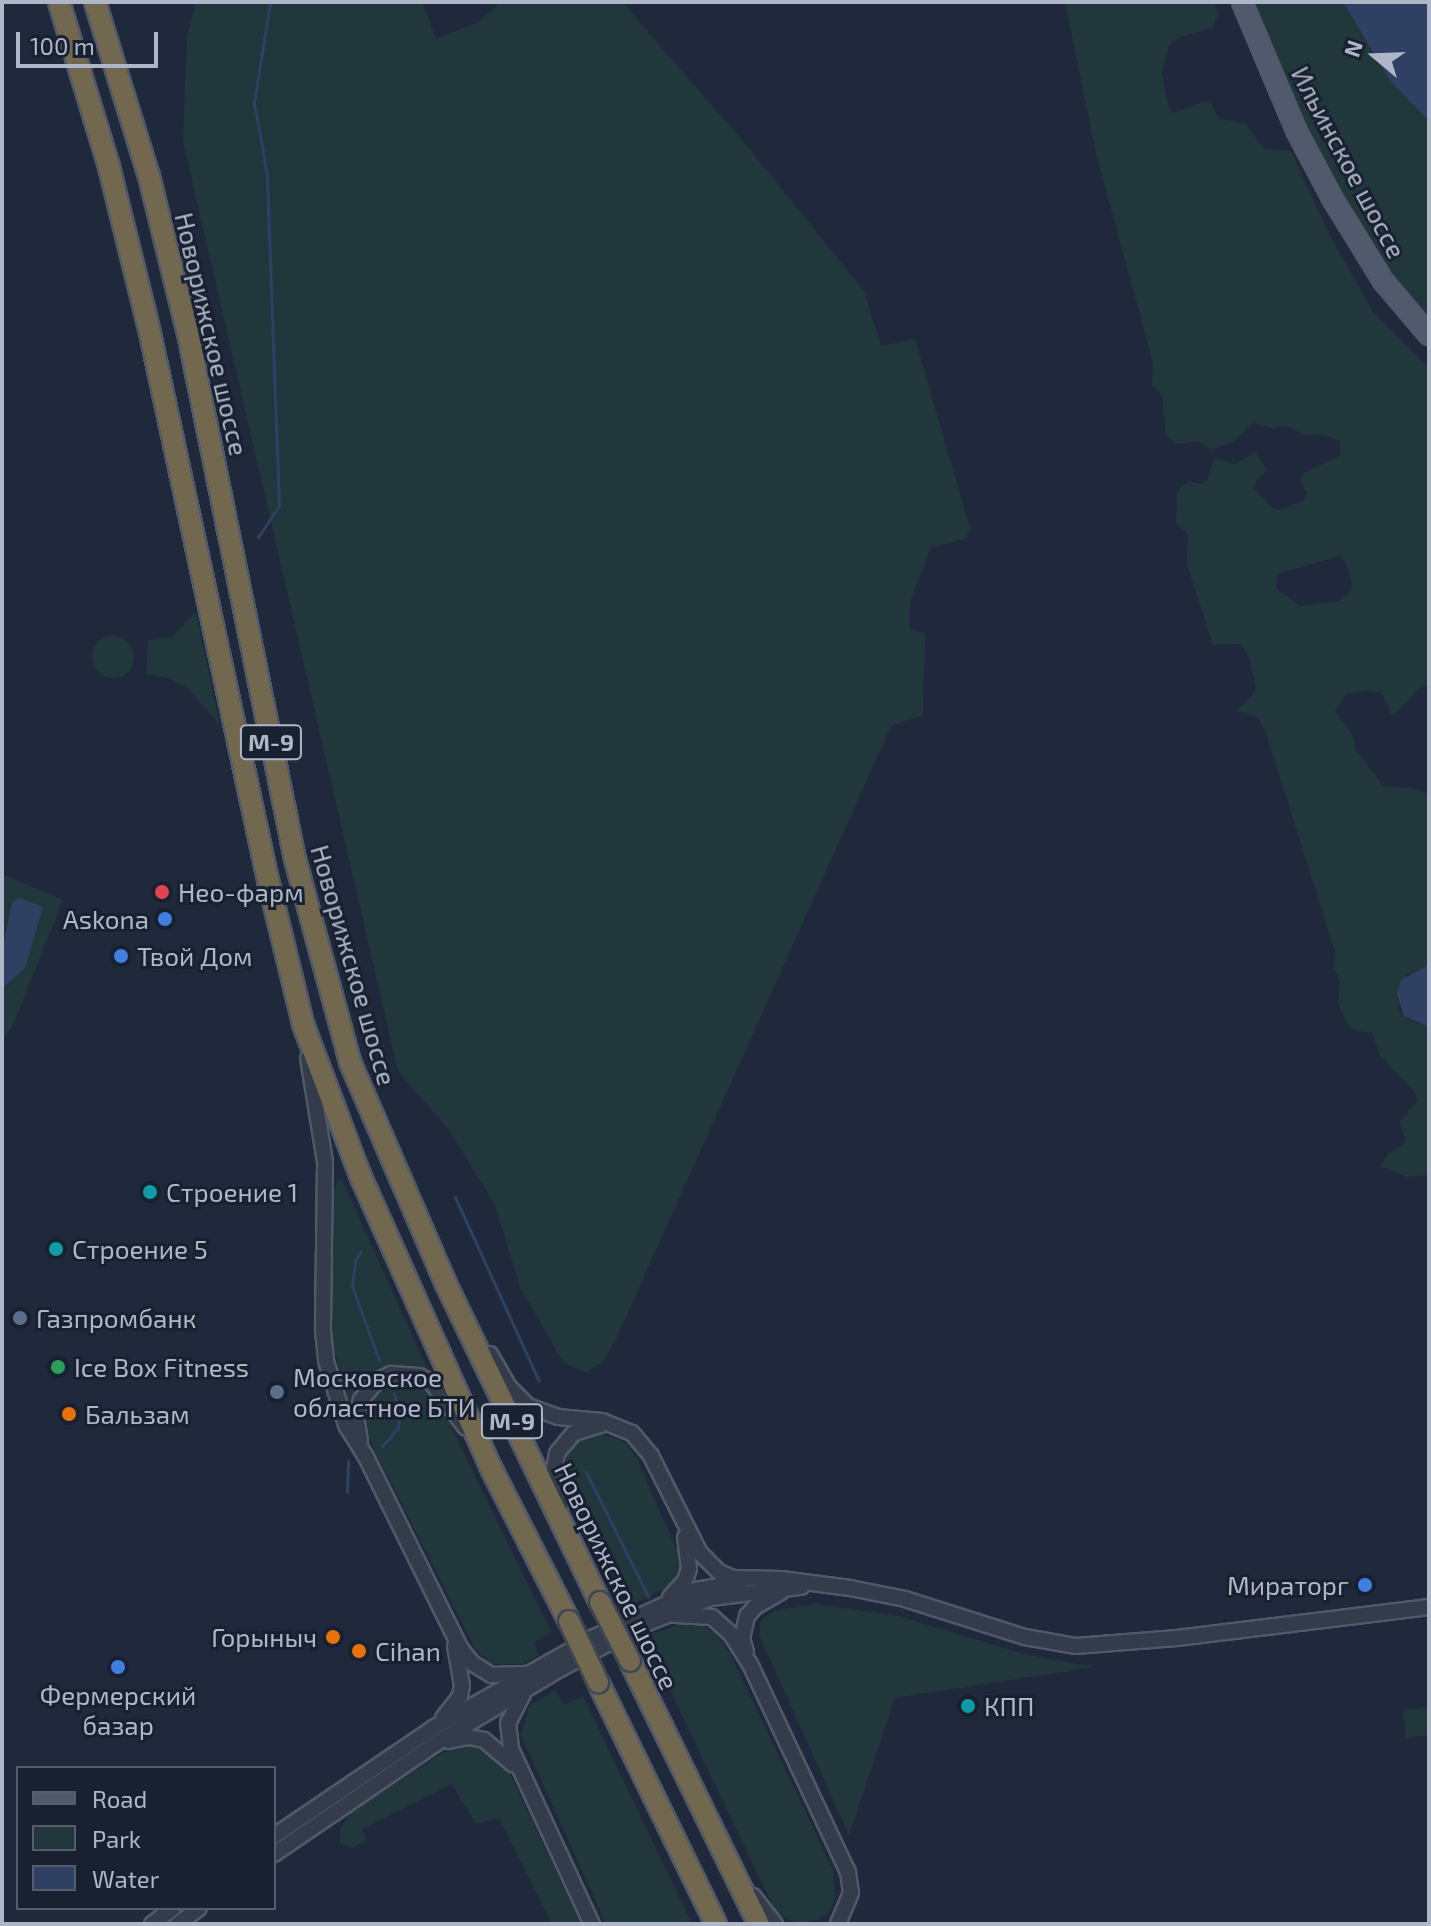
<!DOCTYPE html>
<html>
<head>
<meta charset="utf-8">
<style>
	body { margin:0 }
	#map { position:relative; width:1431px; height:1926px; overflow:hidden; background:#20293b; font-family:"Exo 2",sans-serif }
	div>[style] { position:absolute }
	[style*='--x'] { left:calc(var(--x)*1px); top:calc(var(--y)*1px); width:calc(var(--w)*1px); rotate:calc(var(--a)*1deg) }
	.green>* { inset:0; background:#22373c }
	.round { border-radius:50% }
	.water>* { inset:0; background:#304062 }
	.stream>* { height:3px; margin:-1.5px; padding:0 1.5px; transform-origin:1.5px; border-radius:1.5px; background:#304062 }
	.roads { filter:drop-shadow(2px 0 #515969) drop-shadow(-2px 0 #515969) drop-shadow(0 2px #515969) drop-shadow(0 -2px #515969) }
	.minor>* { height:14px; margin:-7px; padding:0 7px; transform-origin:7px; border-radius:7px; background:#343b4b }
	.major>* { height:18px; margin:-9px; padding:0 9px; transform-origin:9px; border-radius:9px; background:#515a6c }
	.highway>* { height:20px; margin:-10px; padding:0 10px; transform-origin:10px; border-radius:10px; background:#726850 }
	.bridges { filter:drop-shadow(2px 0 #3e4656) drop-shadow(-2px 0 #3e4656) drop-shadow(0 2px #3e4656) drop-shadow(0 -2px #3e4656) }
	.highway-bridge>* { height:20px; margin:-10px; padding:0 10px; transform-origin:10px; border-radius:10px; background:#726850 }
	.dots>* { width:22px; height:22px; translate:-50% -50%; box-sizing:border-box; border:4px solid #192030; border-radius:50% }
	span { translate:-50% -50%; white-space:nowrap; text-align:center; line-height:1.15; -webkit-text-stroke:6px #192030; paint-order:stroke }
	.shield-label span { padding:2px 6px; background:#192030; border:2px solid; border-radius:6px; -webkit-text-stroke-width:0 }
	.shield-label { font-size:24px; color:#aeb6c8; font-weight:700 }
	.street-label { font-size:26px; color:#aeb6c8 }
	.poi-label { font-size:26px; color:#aeb6c8 }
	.left { translate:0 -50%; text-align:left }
	.right { translate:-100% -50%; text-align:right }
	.frame { position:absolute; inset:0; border:4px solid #aeb6c8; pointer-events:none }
	.legend { position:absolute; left:16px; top:1766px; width:260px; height:144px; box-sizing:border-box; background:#192030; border:2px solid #555c6d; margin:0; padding:10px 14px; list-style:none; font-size:24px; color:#aeb6c8 }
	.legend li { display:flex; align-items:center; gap:16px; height:40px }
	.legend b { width:40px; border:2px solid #555c6d }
	.north { position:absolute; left:1335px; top:16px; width:80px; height:80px; -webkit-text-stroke:6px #192030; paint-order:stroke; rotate:289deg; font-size:22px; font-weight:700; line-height:32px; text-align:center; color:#aeb6c8 }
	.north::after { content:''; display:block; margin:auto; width:28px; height:36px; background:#aeb6c8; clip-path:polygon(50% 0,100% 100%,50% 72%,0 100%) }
	.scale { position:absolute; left:16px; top:32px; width:142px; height:36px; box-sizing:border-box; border:4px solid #aeb6c8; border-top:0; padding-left:10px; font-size:24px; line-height:28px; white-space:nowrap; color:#aeb6c8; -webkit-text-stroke:6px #192030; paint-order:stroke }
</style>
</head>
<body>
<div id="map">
	<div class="green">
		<div style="clip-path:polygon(196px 2px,422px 2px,436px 39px,479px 22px,501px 2px,622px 2px,747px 146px,864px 291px,881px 346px,915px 339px,971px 532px,967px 534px,968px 538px,931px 547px,910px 602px,910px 630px,925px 633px,923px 715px,891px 726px,616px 1339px,603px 1361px,587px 1373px,564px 1363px,520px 1287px,495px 1205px,449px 1130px,398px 1071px,183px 141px,187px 37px)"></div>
		<div style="clip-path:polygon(evenodd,1065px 2px,1214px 2px,1218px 14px,1213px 28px,1183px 36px,1169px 44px,1162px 73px,1168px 107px,1173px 113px,1204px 102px,1212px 104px,1218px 118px,1246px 124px,1264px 149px,1291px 151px,1328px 232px,1373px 312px,1429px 368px,1429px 685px,1418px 689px,1398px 712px,1391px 714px,1382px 694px,1368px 690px,1346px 694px,1335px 711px,1353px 736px,1356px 750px,1383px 786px,1412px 788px,1429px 794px,1429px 964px,1406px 975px,1397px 995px,1399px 1010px,1410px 1021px,1429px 1027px,1429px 1175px,1407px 1177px,1380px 1166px,1389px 1153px,1402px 1146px,1405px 1139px,1400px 1122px,1417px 1101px,1414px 1091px,1380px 1055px,1372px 1033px,1352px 1030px,1347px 1024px,1338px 1003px,1340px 981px,1334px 968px,1335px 951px,1265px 730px,1257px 717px,1236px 710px,1253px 695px,1256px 687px,1249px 657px,1241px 644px,1213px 645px,1187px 564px,1188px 534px,1176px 523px,1177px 492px,1188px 481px,1202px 484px,1208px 479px,1214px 458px,1235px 464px,1255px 452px,1267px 470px,1256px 481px,1254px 489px,1274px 509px,1281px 510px,1304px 500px,1307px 493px,1300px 480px,1305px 472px,1340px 456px,1340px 441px,1320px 434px,1306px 435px,1286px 426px,1273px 428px,1253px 423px,1232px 442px,1211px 450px,1199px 441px,1177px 444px,1166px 435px,1162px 396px,1152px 385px,1153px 363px,1096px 153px,1065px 2px,1339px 556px,1345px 561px,1352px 583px,1351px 591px,1339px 601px,1300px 606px,1276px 588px,1277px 574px,1339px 556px)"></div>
		<div style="clip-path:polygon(1254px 2px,1343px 2px,1391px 82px,1429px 121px,1429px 323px,1382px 268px,1309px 140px)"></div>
		<div style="clip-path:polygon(194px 613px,196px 614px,220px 725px,187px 688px,169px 678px,146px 674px,148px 640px,172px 637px)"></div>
		<div class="round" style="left:92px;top:636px;width:42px;height:42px"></div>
		<div style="clip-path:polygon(2px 874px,63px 900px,12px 1027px,2px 1038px,2px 989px,10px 984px,33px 943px,36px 926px,12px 903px,2px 951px)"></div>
		<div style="clip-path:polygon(342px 1180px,427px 1368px,396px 1365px,371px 1374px,361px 1384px,349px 1411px,330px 1330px,334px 1191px,337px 1182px)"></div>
		<div style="clip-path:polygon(394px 1383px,420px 1386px,441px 1406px,551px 1632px,535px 1642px,538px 1656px,521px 1664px,492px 1664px,477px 1652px,374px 1450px,367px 1430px,367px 1412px,381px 1390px)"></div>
		<div style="clip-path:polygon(598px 1432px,626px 1443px,636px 1457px,681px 1560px,679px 1574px,671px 1585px,629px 1606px,569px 1476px,565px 1455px,584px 1434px)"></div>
		<div style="clip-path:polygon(816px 1604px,898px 1616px,1027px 1655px,1094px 1667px,895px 1698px,849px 1835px,759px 1635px,761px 1621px,776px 1610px)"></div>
		<div style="clip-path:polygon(685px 1623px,699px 1624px,715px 1633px,730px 1653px,833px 1870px,835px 1900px,828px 1913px,818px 1920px,798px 1923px,777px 1914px,656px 1661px,659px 1654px,651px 1634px)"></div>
		<div style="clip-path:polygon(555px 1690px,564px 1705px,583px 1696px,692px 1924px,606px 1924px,521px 1735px,529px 1707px)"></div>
		<div style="clip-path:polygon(1429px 1707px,1429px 1735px,1406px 1738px,1403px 1710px)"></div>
		<div style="clip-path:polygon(457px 1744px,478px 1744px,507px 1767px,581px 1924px,552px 1924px,499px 1818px,476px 1824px,452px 1784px,362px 1829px,366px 1841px,352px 1848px,340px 1843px,340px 1829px,352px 1811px)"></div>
	</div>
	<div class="water">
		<div style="clip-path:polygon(1343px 2px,1429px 2px,1429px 121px,1391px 82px)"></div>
		<div style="clip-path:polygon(19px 898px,43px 907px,25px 968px,2px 989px,2px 951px,12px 903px)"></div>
		<div style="clip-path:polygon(1429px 964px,1429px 1027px,1404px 1016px,1397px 995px,1401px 980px)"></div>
	</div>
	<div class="stream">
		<div style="--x:258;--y:537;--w:37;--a:-56"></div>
		<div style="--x:279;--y:506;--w:331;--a:-92.1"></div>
		<div style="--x:267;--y:175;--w:73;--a:-100.2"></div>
		<div style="--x:254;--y:103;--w:102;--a:-81"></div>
		<div style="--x:455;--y:1197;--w:202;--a:65.5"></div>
		<div style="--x:361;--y:1251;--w:12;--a:121"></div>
		<div style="--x:355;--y:1261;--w:25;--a:97"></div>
		<div style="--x:352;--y:1286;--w:79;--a:70"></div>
		<div style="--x:382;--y:1446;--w:24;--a:-48"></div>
		<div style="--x:398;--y:1428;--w:16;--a:-86"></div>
		<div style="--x:399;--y:1412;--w:19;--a:-106"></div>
		<div style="--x:586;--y:1472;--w:139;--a:63.4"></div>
		<div style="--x:347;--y:1492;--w:31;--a:-88"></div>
	</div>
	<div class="roads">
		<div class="minor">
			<div style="--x:308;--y:1058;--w:105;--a:80.7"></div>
			<div style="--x:325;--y:1162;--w:169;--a:90.7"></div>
			<div style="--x:323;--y:1331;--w:30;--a:84"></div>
			<div style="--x:326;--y:1361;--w:67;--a:72.6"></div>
			<div style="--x:346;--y:1425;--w:38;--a:58"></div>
			<div style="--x:366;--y:1457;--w:214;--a:63.7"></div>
			<div style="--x:461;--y:1649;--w:18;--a:52"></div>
			<div style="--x:472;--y:1663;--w:22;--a:32"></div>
			<div style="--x:491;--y:1675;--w:37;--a:-2"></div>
			<div style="--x:490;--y:1354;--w:38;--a:60"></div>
			<div style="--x:509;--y:1387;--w:27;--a:45"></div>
			<div style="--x:528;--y:1406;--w:32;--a:20"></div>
			<div style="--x:558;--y:1417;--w:44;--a:5.2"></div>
			<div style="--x:602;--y:1421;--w:32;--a:22"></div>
			<div style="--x:632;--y:1433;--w:30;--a:50"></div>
			<div style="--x:651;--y:1456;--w:109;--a:63.2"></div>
			<div style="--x:700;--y:1553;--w:27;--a:45"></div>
			<div style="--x:719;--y:1572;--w:15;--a:23"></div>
			<div style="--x:733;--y:1578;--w:48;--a:1.2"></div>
			<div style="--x:781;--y:1579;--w:70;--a:7.4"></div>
			<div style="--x:850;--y:1588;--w:56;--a:11.3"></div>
			<div style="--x:905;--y:1599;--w:126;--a:17.6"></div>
			<div style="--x:1025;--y:1637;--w:52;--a:10"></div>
			<div style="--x:1076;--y:1646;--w:101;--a:-4.5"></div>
			<div style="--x:1177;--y:1638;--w:254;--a:-7"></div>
			<div style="--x:360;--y:1441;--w:24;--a:-99"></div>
			<div style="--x:356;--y:1417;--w:18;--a:-74"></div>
			<div style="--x:361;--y:1400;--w:25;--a:-50"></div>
			<div style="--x:377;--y:1381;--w:16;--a:-27"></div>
			<div style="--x:391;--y:1374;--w:28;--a:4"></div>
			<div style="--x:419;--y:1376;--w:15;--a:28"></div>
			<div style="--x:432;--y:1383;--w:56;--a:52.9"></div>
			<div style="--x:561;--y:1504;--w:36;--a:-101"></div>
			<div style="--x:554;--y:1469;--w:16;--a:-79"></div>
			<div style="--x:557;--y:1453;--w:26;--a:-50"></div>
			<div style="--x:574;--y:1433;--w:28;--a:-17"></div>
			<div style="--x:670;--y:1597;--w:22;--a:-47"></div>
			<div style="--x:685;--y:1581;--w:13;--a:-72"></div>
			<div style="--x:689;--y:1569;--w:32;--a:-97"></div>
			<div style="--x:675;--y:1615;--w:37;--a:3"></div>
			<div style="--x:712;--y:1617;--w:25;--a:42"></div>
			<div style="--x:731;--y:1634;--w:36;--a:58"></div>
			<div style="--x:750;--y:1664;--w:230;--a:64.8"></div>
			<div style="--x:848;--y:1872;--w:21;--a:82"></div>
			<div style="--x:851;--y:1893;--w:34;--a:113"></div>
			<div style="--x:746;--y:1652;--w:15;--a:-106"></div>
			<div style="--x:742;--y:1638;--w:23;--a:-77"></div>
			<div style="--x:747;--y:1616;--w:12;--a:-48"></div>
			<div style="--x:755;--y:1607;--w:30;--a:-30"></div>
			<div style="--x:523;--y:1694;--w:33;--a:117"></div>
			<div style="--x:508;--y:1723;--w:26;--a:83"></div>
			<div style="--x:511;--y:1749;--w:193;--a:65.2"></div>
			<div style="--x:443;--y:1718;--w:28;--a:-52"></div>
			<div style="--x:460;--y:1696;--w:10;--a:-79"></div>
			<div style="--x:462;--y:1686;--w:41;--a:-99.9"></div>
			<div style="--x:448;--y:1741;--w:21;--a:-11"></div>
			<div style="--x:469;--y:1737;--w:15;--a:11"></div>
			<div style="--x:484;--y:1740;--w:38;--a:40"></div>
			<div style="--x:274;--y:1836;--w:194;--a:-34.1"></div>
			<div style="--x:435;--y:1727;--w:180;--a:-29.5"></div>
			<div style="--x:592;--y:1638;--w:115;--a:-24.8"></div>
			<div style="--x:696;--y:1590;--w:46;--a:-10.1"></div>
			<div style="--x:274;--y:1854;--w:199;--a:-34.3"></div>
			<div style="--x:438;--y:1742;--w:142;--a:-30.9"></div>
			<div style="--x:560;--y:1669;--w:96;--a:-27.9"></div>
			<div style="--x:645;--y:1624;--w:71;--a:-21.5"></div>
			<div style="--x:711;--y:1598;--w:91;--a:-7"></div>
			<div style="--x:753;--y:1896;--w:36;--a:52"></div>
			<div style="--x:152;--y:1924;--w:26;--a:-37"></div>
			<div style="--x:178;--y:1924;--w:26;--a:-37"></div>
		</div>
		<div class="major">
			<div style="--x:1242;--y:2;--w:139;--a:67.1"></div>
			<div style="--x:1296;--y:130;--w:77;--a:62.1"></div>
			<div style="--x:1332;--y:198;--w:97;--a:58.4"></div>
			<div style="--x:1383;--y:281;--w:71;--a:49.6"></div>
		</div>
		<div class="highway">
			<div style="--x:59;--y:2;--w:172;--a:73.1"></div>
			<div style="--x:109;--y:167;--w:171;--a:76.1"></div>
			<div style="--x:150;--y:333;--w:560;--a:77.83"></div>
			<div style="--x:268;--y:880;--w:148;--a:76.3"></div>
			<div style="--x:303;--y:1024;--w:161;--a:69.3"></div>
			<div style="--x:360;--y:1175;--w:323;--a:65.9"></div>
			<div style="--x:492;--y:1470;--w:169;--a:63"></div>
			<div style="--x:95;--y:2;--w:182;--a:72.8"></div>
			<div style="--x:149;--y:176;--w:158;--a:76.1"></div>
			<div style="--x:187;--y:329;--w:541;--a:78.48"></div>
			<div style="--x:295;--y:859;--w:210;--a:74.8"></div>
			<div style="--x:350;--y:1062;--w:240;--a:66.6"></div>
			<div style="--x:445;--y:1282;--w:356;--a:64.2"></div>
			<div style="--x:630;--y:1661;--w:293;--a:63.9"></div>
			<div style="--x:598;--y:1682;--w:269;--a:64"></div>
		</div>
	</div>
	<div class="bridges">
		<div class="highway-bridge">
			<div style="--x:600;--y:1602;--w:66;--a:63"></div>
			<div style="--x:569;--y:1621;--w:68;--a:64.6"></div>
		</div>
	</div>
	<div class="dots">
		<div style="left:162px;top:892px;background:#e0444e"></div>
		<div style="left:165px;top:919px;background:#3f7fe0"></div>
		<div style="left:121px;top:956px;background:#3f7fe0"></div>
		<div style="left:150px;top:1192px;background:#0f9aa8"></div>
		<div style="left:56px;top:1249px;background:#0f9aa8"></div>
		<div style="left:20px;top:1318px;background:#5c6f8a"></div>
		<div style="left:58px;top:1367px;background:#2e9e5b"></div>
		<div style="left:277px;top:1392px;background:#5c6f8a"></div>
		<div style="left:69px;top:1414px;background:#e8710a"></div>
		<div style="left:1365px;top:1585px;background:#3f7fe0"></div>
		<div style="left:333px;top:1637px;background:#e8710a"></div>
		<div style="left:359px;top:1651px;background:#e8710a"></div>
		<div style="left:118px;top:1667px;background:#3f7fe0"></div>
		<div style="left:968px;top:1706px;background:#0f9aa8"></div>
	</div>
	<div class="shield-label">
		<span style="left:271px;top:742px">М-9</span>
		<span style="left:512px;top:1421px">М-9</span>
	</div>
	<div class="street-label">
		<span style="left:1349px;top:162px;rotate:62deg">Ильинское шоссе</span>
		<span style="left:212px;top:334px;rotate:77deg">Новорижское шоссе</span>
		<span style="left:354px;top:965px;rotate:74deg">Новорижское шоссе</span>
		<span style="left:617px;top:1576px;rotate:64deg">Новорижское шоссе</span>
	</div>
	<div class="poi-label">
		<span class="left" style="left:178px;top:892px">Нео-фарм</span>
		<span class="right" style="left:149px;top:919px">Askona</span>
		<span class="left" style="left:137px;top:956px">Твой Дом</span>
		<span class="left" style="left:166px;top:1192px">Строение 1</span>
		<span class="left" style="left:72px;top:1249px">Строение 5</span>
		<span class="left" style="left:36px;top:1318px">Газпромбанк</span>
		<span class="left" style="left:74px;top:1367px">Ice Box Fitness</span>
		<span class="left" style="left:293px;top:1392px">Московское<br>областное БТИ</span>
		<span class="left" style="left:85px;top:1414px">Бальзам</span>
		<span class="right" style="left:1349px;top:1585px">Мираторг</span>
		<span class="right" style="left:317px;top:1637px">Горыныч</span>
		<span class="left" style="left:375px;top:1651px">Cihan</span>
		<span style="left:118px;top:1710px">Фермерский<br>базар</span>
		<span class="left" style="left:984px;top:1706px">КПП</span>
	</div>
	<div class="frame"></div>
	<ul class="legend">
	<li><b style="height:10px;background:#515a6c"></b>Road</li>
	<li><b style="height:22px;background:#22373c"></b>Park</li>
	<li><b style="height:22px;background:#304062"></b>Water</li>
	</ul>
	<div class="north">N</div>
	<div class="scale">100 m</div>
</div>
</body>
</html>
